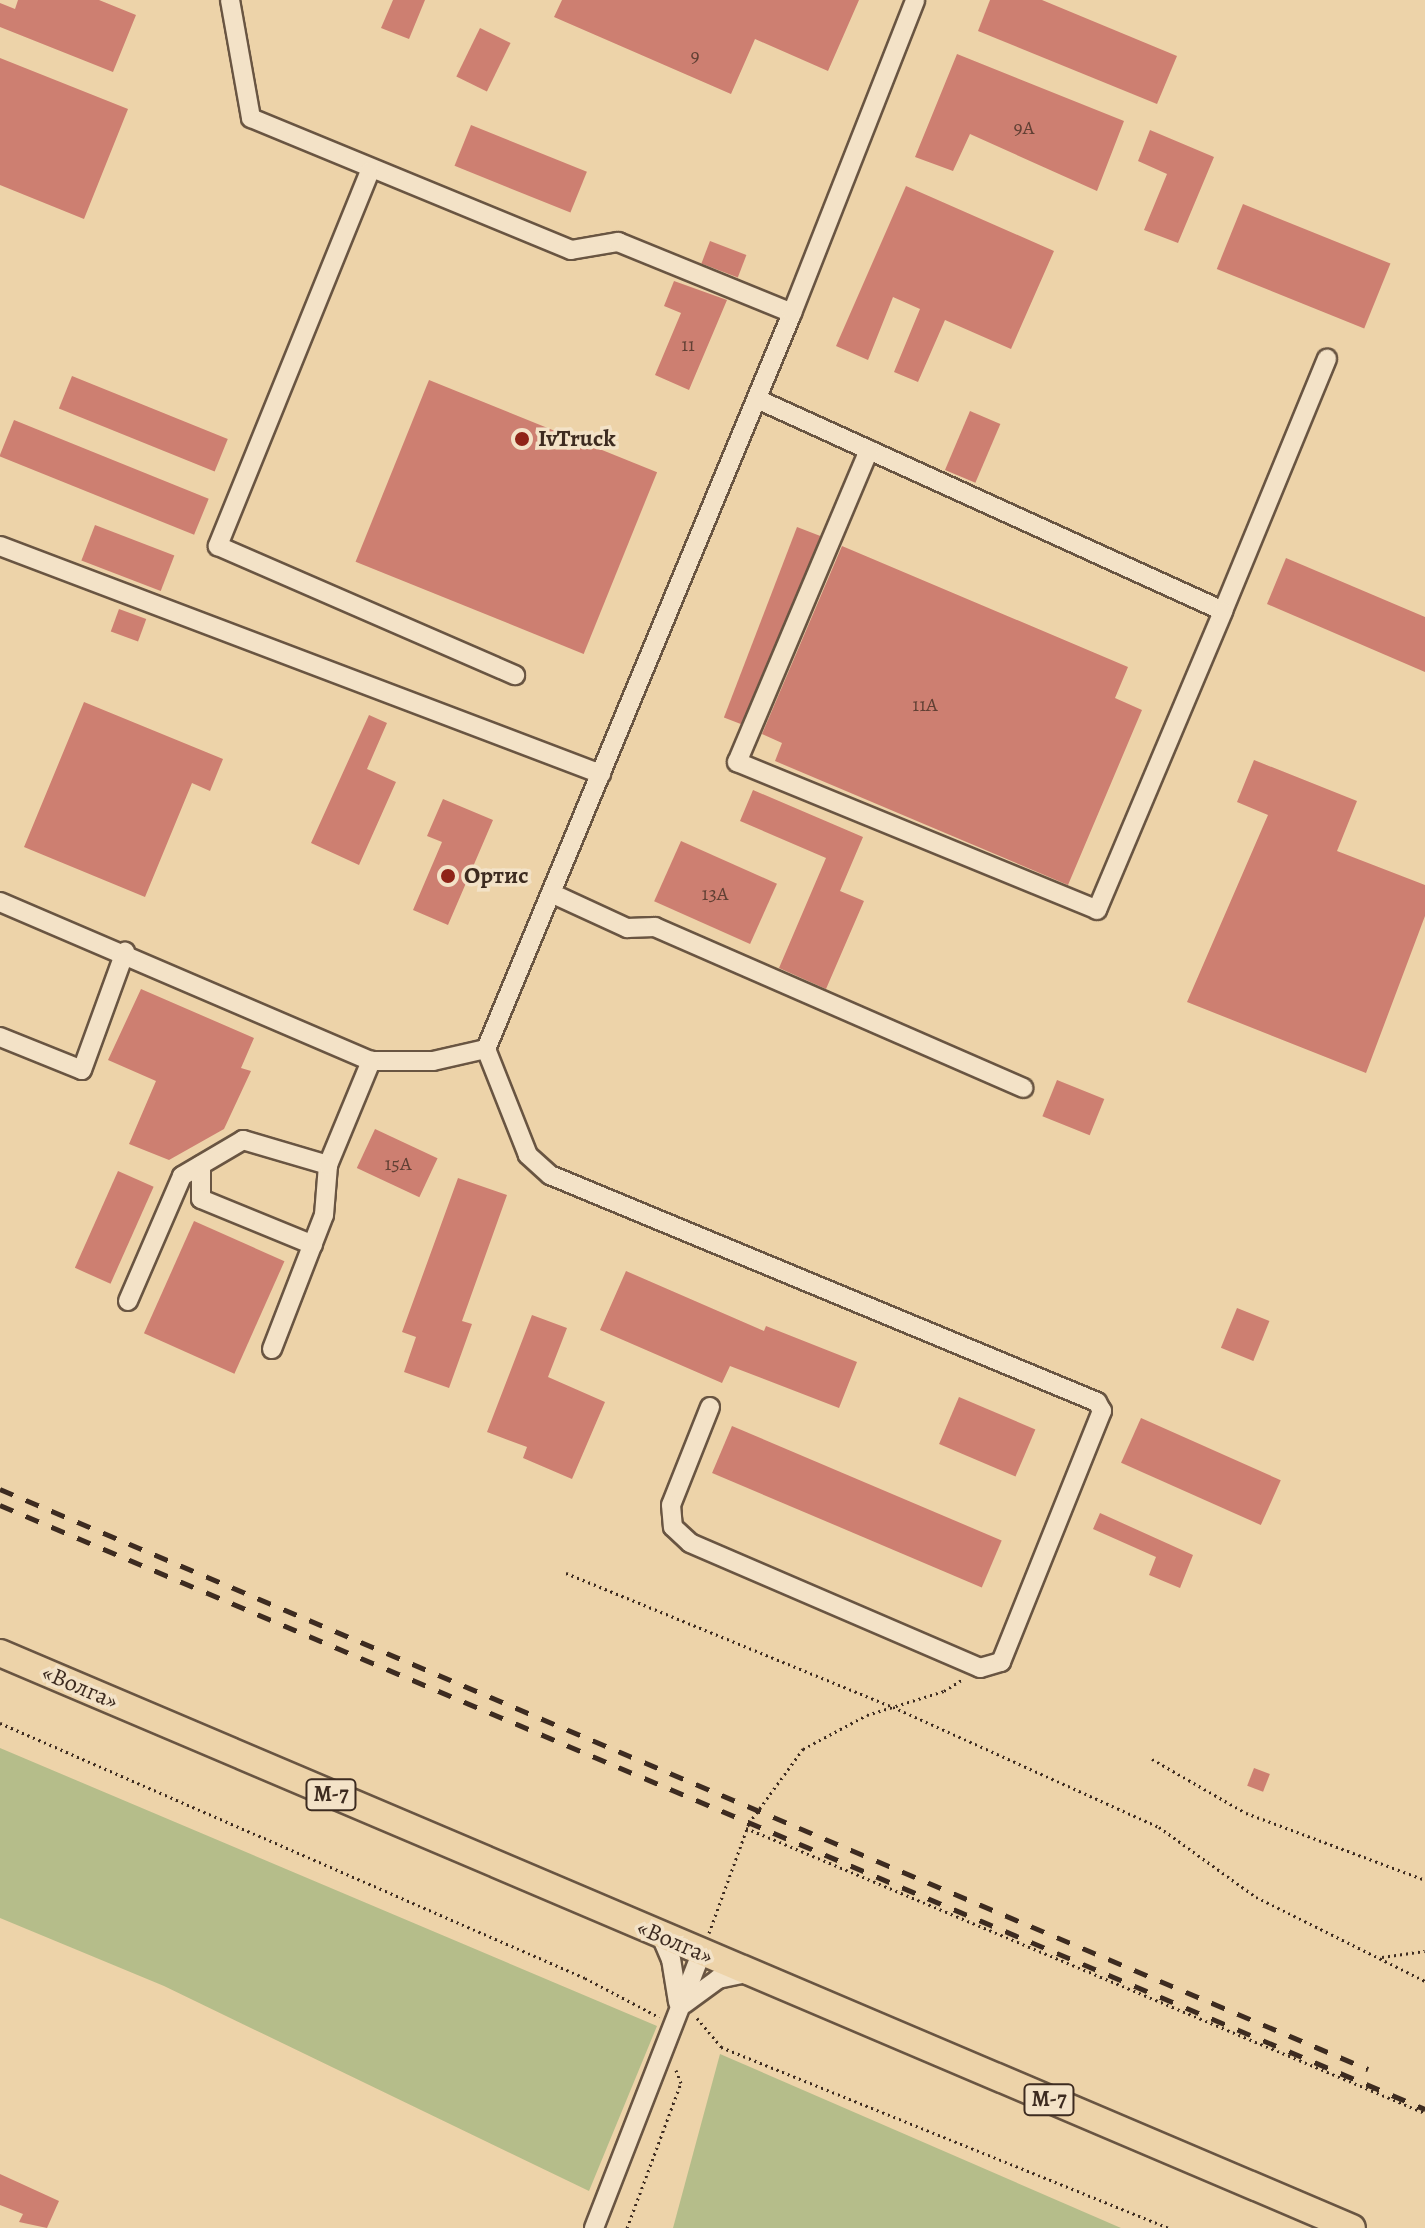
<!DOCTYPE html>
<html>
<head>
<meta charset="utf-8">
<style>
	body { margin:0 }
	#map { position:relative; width:1425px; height:2228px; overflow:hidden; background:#edd3a9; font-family:Alegreya,serif }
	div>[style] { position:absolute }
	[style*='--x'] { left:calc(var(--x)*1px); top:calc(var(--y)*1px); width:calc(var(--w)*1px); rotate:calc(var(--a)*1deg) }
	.green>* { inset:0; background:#b5bd8a }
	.building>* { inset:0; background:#cd7f71; transform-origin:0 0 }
	.path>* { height:3px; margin-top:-1.5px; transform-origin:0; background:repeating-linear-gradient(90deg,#3d2b20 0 2px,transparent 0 6px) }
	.roads { filter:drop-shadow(2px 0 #695542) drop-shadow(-2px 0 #695542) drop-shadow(0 2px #695542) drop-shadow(0 -2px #695542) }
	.minor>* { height:18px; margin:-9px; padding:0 9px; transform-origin:9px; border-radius:9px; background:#f3e2c7 }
	.highway>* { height:26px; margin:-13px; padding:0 13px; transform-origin:13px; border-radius:13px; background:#edd3a9 }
	.rail>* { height:5px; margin-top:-2.5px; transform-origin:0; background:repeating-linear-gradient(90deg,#3d2b20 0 14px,transparent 0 28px) }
	.dots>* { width:22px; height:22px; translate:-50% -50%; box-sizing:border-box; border:4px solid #f3e2c7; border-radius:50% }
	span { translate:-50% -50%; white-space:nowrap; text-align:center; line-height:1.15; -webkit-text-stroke:7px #f3e2c7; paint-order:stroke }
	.number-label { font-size:20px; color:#614034 }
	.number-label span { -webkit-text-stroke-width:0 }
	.shield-label span { padding:2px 6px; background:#f3e2c7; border:2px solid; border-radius:6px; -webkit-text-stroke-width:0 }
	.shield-label { font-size:22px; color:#3d2b20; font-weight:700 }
	.poi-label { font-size:24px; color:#3d2b20; font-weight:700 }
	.left { translate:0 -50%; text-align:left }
	.street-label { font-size:24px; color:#3d2b20 }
</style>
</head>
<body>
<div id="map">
	<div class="green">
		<div style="clip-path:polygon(0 1748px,657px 2026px,589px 2191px,164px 1986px,0 1918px)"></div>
		<div style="clip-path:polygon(720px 2054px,1121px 2228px,673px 2228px)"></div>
	</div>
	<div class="building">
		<div style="clip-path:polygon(18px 0,99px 0,136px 15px,113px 72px,0 27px,0 3px,15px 9px)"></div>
		<div style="clip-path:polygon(393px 0,425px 0,409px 39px,381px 28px)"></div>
		<div style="clip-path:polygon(562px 0,859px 0,828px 71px,755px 39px,731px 94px,554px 17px)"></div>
		<div style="clip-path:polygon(990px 0,1042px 0,1177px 56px,1157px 104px,978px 31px)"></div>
		<div style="left:480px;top:28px;width:34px;height:54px;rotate:26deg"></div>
		<div style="clip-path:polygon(957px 54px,1124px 121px,1097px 191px,970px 134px,953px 171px,915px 157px)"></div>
		<div style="clip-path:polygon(0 58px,128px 109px,84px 219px,0 185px)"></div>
		<div style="left:471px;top:125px;width:125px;height:44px;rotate:22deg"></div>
		<div style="clip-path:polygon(1150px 130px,1214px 157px,1178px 243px,1144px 230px,1167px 174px,1138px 161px)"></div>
		<div style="clip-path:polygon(906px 186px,1054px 251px,1011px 349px,945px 320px,918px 382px,894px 372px,920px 309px,893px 297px,868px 360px,836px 346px)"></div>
		<div style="left:1243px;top:204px;width:159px;height:70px;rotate:22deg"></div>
		<div style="left:710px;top:241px;width:39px;height:24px;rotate:21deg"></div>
		<div style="clip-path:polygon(674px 281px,727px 300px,689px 390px,655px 375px,681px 313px,664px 306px)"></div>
		<div style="left:72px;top:376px;width:168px;height:35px;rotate:22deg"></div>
		<div style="left:429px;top:380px;width:246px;height:196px;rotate:22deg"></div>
		<div style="left:970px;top:411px;width:33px;height:64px;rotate:23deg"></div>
		<div style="left:14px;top:420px;width:210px;height:39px;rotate:22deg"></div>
		<div style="left:95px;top:525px;width:85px;height:38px;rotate:21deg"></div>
		<div style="left:797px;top:527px;width:25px;height:204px;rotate:21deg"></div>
		<div style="clip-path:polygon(842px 546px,1128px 667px,1115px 698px,1142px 710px,1068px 885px,775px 761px,782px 743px,762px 734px)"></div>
		<div style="clip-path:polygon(1286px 558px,1425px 617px,1425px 672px,1267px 604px)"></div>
		<div style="left:119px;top:609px;width:29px;height:24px;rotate:20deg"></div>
		<div style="clip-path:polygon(84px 702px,223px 759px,210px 791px,192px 783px,145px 897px,24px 847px)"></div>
		<div style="clip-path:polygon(369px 715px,387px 723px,367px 769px,396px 782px,359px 865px,311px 843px)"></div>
		<div style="clip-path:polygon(1254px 760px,1357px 801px,1337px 851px,1425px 885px,1425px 916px,1366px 1073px,1187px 1002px,1268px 815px,1237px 802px)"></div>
		<div style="clip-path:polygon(753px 790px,863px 837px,840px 891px,864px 901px,826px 989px,779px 968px,826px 858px,740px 821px)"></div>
		<div style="clip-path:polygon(443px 799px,493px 820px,448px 925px,413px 910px,442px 842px,427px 836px)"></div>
		<div style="left:681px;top:841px;width:105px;height:66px;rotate:24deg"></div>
		<div style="clip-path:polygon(141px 989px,254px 1038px,241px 1068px,251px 1071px,224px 1129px,169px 1160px,129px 1144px,156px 1081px,108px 1060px)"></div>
		<div style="left:1057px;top:1080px;width:51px;height:39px;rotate:22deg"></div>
		<div style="left:375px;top:1129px;width:69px;height:43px;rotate:25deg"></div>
		<div style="left:118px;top:1171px;width:39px;height:106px;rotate:24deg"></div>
		<div style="clip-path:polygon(458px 1178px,507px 1195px,462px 1321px,472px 1324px,449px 1388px,404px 1372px,416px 1337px,402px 1332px)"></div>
		<div style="left:194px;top:1221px;width:99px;height:123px;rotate:24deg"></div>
		<div style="clip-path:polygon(626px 1271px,764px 1331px,766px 1326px,857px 1362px,839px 1408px,730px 1366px,722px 1383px,600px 1330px)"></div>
		<div style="left:1237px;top:1308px;width:35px;height:43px;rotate:22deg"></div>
		<div style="clip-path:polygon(532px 1315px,567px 1328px,548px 1377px,605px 1402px,572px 1479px,523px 1458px,527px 1447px,487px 1432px)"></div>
		<div style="left:959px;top:1397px;width:83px;height:51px;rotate:23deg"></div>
		<div style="left:1141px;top:1418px;width:153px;height:49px;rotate:24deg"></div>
		<div style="left:732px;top:1426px;width:293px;height:51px;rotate:23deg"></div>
		<div style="clip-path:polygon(1100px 1513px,1193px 1555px,1180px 1588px,1149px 1575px,1156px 1557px,1093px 1529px)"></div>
		<div style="left:1254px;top:1768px;width:17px;height:19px;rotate:21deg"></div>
		<div style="clip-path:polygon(0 2174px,59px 2201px,47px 2228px,19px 2222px,23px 2214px,0 2205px)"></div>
	</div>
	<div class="path">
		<div style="--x:566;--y:1573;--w:353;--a:22.3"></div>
		<div style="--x:893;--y:1707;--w:292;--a:24.3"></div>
		<div style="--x:1159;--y:1827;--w:120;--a:35.8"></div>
		<div style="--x:1256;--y:1897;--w:189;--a:26.4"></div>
		<div style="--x:0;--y:1723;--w:638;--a:23.55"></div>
		<div style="--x:585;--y:1978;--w:84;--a:27.8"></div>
		<div style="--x:1152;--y:1759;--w:108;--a:29.9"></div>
		<div style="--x:1246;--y:1813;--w:191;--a:20.5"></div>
		<div style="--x:746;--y:1828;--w:736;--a:22.77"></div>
		<div style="--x:709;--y:1933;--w:117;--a:-70"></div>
		<div style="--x:749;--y:1823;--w:92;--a:-53.9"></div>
		<div style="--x:803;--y:1749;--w:72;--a:-28"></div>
		<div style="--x:867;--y:1715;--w:81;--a:-17.3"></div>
		<div style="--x:944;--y:1691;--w:22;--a:-32"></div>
		<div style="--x:1382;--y:1957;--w:43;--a:-7.9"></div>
		<div style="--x:697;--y:2018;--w:38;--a:50"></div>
		<div style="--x:721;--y:2047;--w:484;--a:22"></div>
		<div style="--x:627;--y:2228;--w:155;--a:-69.6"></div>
		<div style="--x:681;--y:2083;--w:14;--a:-111"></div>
	</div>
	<div class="roads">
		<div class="minor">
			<div style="--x:230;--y:0;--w:120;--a:79.9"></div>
			<div style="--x:251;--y:118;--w:346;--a:22.4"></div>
			<div style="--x:571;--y:250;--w:48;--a:-9.7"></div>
			<div style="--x:618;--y:242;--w:188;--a:22.2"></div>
			<div style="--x:370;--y:171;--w:405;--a:112.1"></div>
			<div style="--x:218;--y:546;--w:324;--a:23.5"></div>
			<div style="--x:757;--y:399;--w:512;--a:24.46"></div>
			<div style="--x:1223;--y:611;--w:273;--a:-67.6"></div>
			<div style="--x:869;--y:450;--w:339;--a:112.9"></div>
			<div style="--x:737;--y:762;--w:389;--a:22.3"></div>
			<div style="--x:1097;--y:910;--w:324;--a:-67.1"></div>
			<div style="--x:0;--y:546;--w:643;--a:20.78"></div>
			<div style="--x:551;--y:893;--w:84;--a:24.7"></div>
			<div style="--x:627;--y:928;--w:28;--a:-2"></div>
			<div style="--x:655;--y:927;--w:402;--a:23.6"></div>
			<div style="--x:0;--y:902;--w:404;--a:23.2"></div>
			<div style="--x:371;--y:1061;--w:62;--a:0"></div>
			<div style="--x:433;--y:1061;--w:54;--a:-12.8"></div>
			<div style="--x:0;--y:1037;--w:88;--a:21.9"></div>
			<div style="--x:82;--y:1070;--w:126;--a:-70"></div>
			<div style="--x:201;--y:1165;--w:34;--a:90"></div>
			<div style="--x:201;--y:1199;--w:121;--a:22.3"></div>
			<div style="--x:128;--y:1301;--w:136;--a:-66.6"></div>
			<div style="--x:182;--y:1176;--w:71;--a:-30.5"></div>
			<div style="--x:243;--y:1140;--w:89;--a:16.4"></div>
			<div style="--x:272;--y:1349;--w:144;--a:-68.8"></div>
			<div style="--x:324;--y:1215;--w:50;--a:-85.4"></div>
			<div style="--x:328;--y:1165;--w:113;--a:-67.5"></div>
			<div style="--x:710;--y:1407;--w:105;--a:111.7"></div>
			<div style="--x:671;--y:1505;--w:22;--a:85"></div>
			<div style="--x:673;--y:1527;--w:23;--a:43"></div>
			<div style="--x:690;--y:1543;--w:316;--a:23.3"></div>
			<div style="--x:980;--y:1668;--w:22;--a:-16"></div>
			<div style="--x:1001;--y:1662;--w:271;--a:-68.1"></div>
			<div style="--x:1102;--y:1411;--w:10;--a:-119"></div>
			<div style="--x:1097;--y:1402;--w:592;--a:-157.46"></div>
			<div style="--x:550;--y:1175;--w:30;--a:-138"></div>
			<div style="--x:528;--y:1155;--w:114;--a:-111.6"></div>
			<div style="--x:486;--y:1049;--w:797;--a:-67.42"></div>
			<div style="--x:792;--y:313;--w:336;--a:-68.5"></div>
			<div style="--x:661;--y:1936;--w:25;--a:67"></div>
			<div style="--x:671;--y:1959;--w:44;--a:80.8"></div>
			<div style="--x:684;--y:2004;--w:42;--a:-36.3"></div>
			<div style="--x:718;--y:1979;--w:29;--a:-12"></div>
			<div style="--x:594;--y:2228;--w:295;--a:-68.7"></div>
		</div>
		<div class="highway">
			<div style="--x:0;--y:1653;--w:1469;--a:23.04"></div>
		</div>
	</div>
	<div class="rail">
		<div style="--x:0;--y:1489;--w:1486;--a:22.98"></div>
		<div style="--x:0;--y:1505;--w:1548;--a:22.97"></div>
	</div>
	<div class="dots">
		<div style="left:522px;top:439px;background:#8f2418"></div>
		<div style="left:448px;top:876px;background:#8f2418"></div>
	</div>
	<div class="number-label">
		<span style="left:695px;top:55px">9</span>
		<span style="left:1024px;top:127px">9А</span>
		<span style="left:688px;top:344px">11</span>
		<span style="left:925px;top:704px">11А</span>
		<span style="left:715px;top:893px">13А</span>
		<span style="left:398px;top:1163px">15А</span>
	</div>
	<div class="shield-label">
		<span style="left:331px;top:1795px">М-7</span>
		<span style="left:1049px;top:2100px">М-7</span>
	</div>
	<div class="poi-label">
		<span class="left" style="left:538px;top:439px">IvTruck</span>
		<span class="left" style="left:464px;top:876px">Ортис</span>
	</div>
	<div class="street-label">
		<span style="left:80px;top:1687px;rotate:23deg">«Волга»</span>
		<span style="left:675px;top:1942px;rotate:23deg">«Волга»</span>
	</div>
</div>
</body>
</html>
